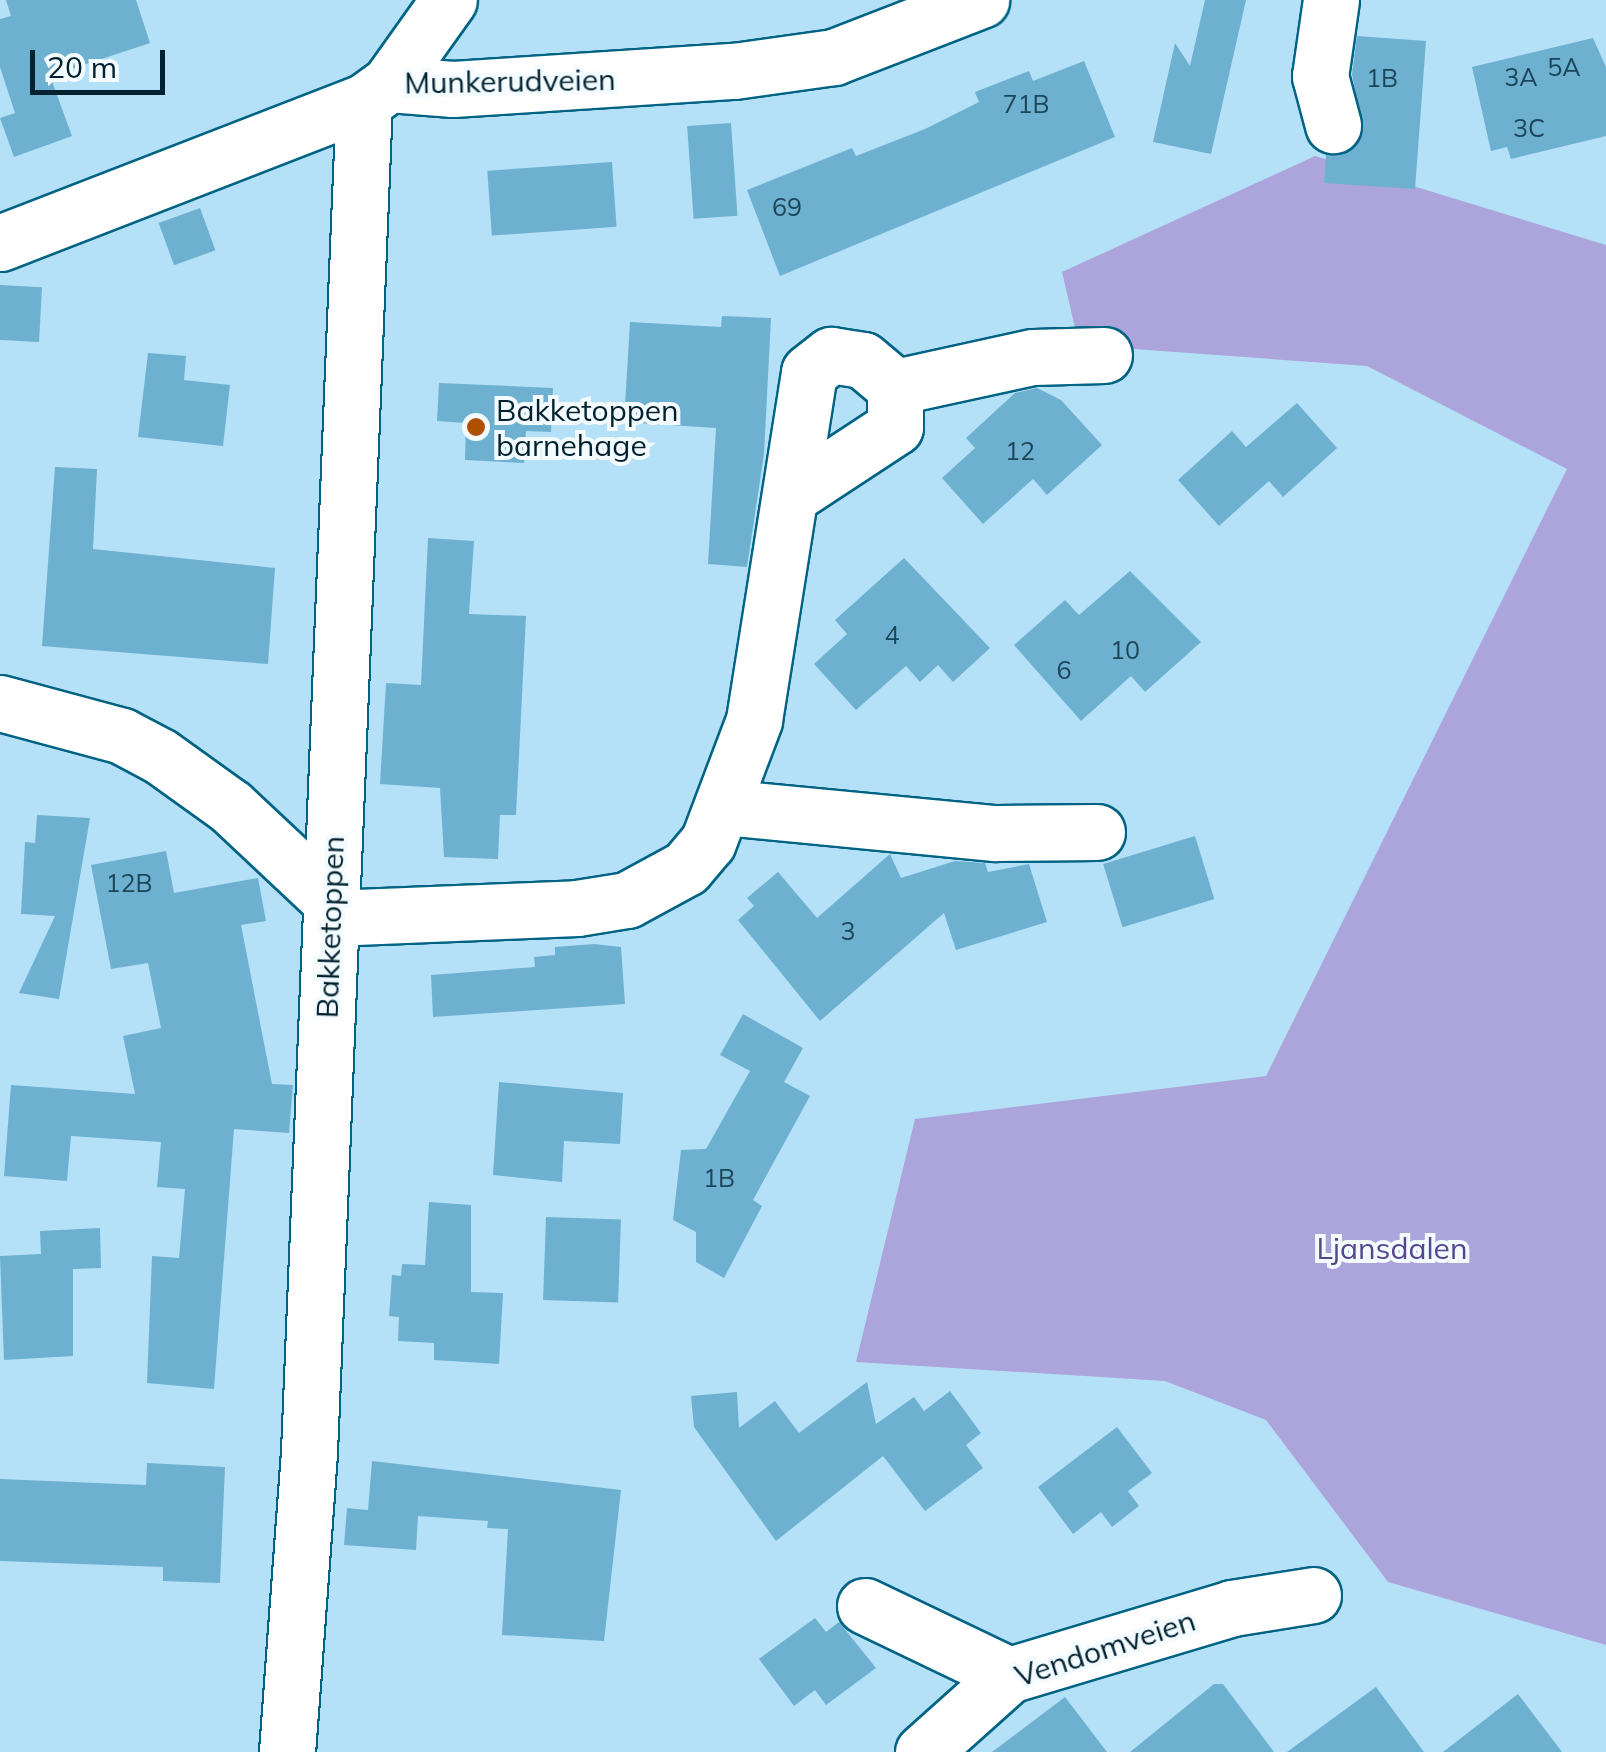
<!DOCTYPE html>
<html>
<head>
<meta charset="utf-8">
<style>
	body { margin:0 }
	#map { position:relative; width:1606px; height:1752px; overflow:hidden; background:#b4e1f7; font-family:Mulish,sans-serif }
	div>[style] { position:absolute }
	[style*='--x'] { left:calc(var(--x)*1px); top:calc(var(--y)*1px); width:calc(var(--w)*1px); rotate:calc(var(--a)*1deg) }
	.green>* { inset:0; background:#aca5db }
	.building>* { inset:0; background:#6eb0d0; transform-origin:0 0 }
	.roads { filter:drop-shadow(2px 0 #006384) drop-shadow(-2px 0 #006384) drop-shadow(0 2px #006384) drop-shadow(0 -2px #006384) }
	.minor>* { height:55px; margin:-27.5px; padding:0 27.5px; transform-origin:27.5px; border-radius:27.5px; background:#fff }
	.dots>* { width:28px; height:28px; translate:-50% -50%; box-sizing:border-box; border:5px solid #f4fbff; border-radius:50% }
	span { translate:-50% -50%; white-space:nowrap; text-align:center; line-height:1.15; -webkit-text-stroke:8px #f4fbff; paint-order:stroke }
	.number-label { font-size:25px; color:#1c4658 }
	.number-label span { -webkit-text-stroke-width:0 }
	.street-label { font-size:30px; color:#002230 }
	.poi-label { font-size:30px; color:#002230 }
	.left { translate:0 -50%; text-align:left }
	.park-label { font-size:30px; color:#54478d }
	.scale { position:absolute; left:30px; top:50px; width:135px; height:45px; box-sizing:border-box; border:5px solid #002230; border-top:0; padding-left:12px; font-size:30px; line-height:35px; white-space:nowrap; color:#002230; -webkit-text-stroke:8px #f4fbff; paint-order:stroke }
</style>
</head>
<body>
<div id="map">
	<div class="green">
		<div style="clip-path:polygon(1315px 156px,1606px 245px,1606px 1645px,1388px 1582px,1266px 1420px,1165px 1381px,856px 1362px,915px 1119px,1266px 1076px,1567px 469px,1367px 366px,1079px 345px,1062px 272px)"></div>
	</div>
	<div class="building">
		<div style="clip-path:polygon(6px 0,136px 0,150px 43px,50px 76px,72px 136px,14px 157px,0 118px,15px 113px,0 67px,0 19px,11px 16px)"></div>
		<div style="clip-path:polygon(1205px 0,1246px 0,1211px 154px,1153px 142px,1175px 43px,1190px 66px)"></div>
		<div style="clip-path:polygon(1357px 36px,1426px 41px,1415px 189px,1324px 183px,1326px 155px,1354px 148px,1363px 132px,1352px 74px)"></div>
		<div style="clip-path:polygon(1593px 38px,1606px 67px,1606px 136px,1511px 159px,1507px 147px,1491px 151px,1472px 67px)"></div>
		<div style="clip-path:polygon(1084px 61px,1115px 137px,780px 276px,747px 190px,852px 148px,856px 156px,925px 129px,979px 102px,975px 92px,1029px 71px,1033px 81px)"></div>
		<div style="left:731px;top:123px;width:93px;height:44px;rotate:86deg"></div>
		<div style="left:612px;top:162px;width:65px;height:125px;rotate:86deg"></div>
		<div style="left:200px;top:208px;width:45px;height:44px;rotate:70deg"></div>
		<div style="left:0;top:285px;width:42px;height:55px;rotate:3deg"></div>
		<div style="clip-path:polygon(722px 316px,771px 318px,764px 454px,747px 567px,708px 564px,716px 428px,624px 422px,630px 322px,721px 327px)"></div>
		<div style="clip-path:polygon(148px 353px,186px 356px,184px 380px,230px 385px,223px 446px,138px 437px)"></div>
		<div style="clip-path:polygon(439px 383px,553px 388px,551px 432px,526px 431px,524px 463px,465px 460px,466px 423px,437px 421px)"></div>
		<div style="clip-path:polygon(1037px 388px,1061px 400px,1102px 445px,1047px 495px,1033px 479px,983px 524px,942px 478px,975px 448px,966px 438px,1015px 393px)"></div>
		<div style="clip-path:polygon(1297px 403px,1337px 448px,1283px 497px,1269px 481px,1219px 526px,1178px 480px,1232px 431px,1246px 447px)"></div>
		<div style="clip-path:polygon(55px 467px,97px 469px,93px 549px,275px 568px,268px 664px,42px 646px)"></div>
		<div style="clip-path:polygon(428px 538px,474px 541px,469px 614px,526px 616px,516px 815px,500px 815px,498px 859px,444px 857px,440px 788px,380px 784px,386px 683px,421px 685px)"></div>
		<div style="clip-path:polygon(904px 558px,990px 648px,953px 682px,938px 665px,920px 682px,906px 666px,856px 710px,814px 664px,847px 634px,835px 620px)"></div>
		<div style="clip-path:polygon(1130px 571px,1201px 642px,1145px 692px,1131px 676px,1081px 721px,1014px 645px,1065px 600px,1079px 615px)"></div>
		<div style="clip-path:polygon(37px 815px,90px 818px,59px 999px,19px 993px,55px 916px,21px 914px,25px 842px,35px 843px)"></div>
		<div style="left:1195px;top:836px;width:66px;height:96px;rotate:73deg"></div>
		<div style="clip-path:polygon(166px 851px,174px 893px,258px 878px,266px 921px,241px 925px,272px 1084px,293px 1085px,289px 1133px,234px 1129px,214px 1389px,147px 1383px,152px 1256px,179px 1258px,185px 1189px,157px 1187px,161px 1142px,71px 1136px,67px 1181px,4px 1176px,11px 1085px,135px 1094px,123px 1036px,161px 1028px,148px 963px,111px 969px,91px 865px)"></div>
		<div style="clip-path:polygon(890px 854px,901px 878px,955px 861px,985px 863px,988px 872px,1029px 864px,1047px 922px,956px 950px,944px 913px,820px 1021px,738px 920px,754px 906px,747px 898px,778px 872px,817px 918px)"></div>
		<div style="clip-path:polygon(594px 944px,621px 947px,625px 1004px,433px 1017px,431px 975px,535px 967px,534px 957px,555px 955px,555px 947px)"></div>
		<div style="clip-path:polygon(743px 1014px,803px 1048px,784px 1082px,810px 1096px,753px 1200px,762px 1206px,724px 1278px,696px 1262px,696px 1232px,673px 1220px,681px 1150px,706px 1149px,750px 1071px,720px 1055px)"></div>
		<div style="clip-path:polygon(499px 1082px,623px 1093px,620px 1144px,564px 1141px,562px 1182px,493px 1175px)"></div>
		<div style="clip-path:polygon(429px 1202px,471px 1205px,471px 1292px,503px 1293px,499px 1364px,434px 1360px,434px 1343px,398px 1341px,399px 1317px,389px 1316px,392px 1275px,401px 1276px,402px 1264px,425px 1265px)"></div>
		<div style="left:546px;top:1217px;width:75px;height:83px;rotate:2deg"></div>
		<div style="clip-path:polygon(100px 1228px,101px 1268px,73px 1269px,73px 1356px,4px 1360px,0 1256px,41px 1254px,40px 1231px)"></div>
		<div style="clip-path:polygon(867px 1382px,876px 1424px,914px 1397px,924px 1411px,950px 1391px,981px 1433px,966px 1445px,983px 1468px,925px 1511px,883px 1456px,776px 1541px,694px 1427px,691px 1396px,737px 1392px,739px 1428px,775px 1401px,799px 1433px)"></div>
		<div style="clip-path:polygon(1117px 1427px,1152px 1473px,1128px 1491px,1139px 1506px,1112px 1527px,1101px 1512px,1073px 1534px,1038px 1487px)"></div>
		<div style="clip-path:polygon(372px 1461px,621px 1490px,604px 1641px,502px 1635px,508px 1529px,487px 1528px,488px 1521px,418px 1516px,416px 1550px,344px 1545px,347px 1508px,368px 1510px)"></div>
		<div style="clip-path:polygon(147px 1463px,225px 1467px,220px 1583px,163px 1581px,163px 1567px,0 1561px,0 1479px,146px 1485px)"></div>
		<div style="clip-path:polygon(815px 1618px,826px 1632px,839px 1622px,876px 1668px,826px 1705px,815px 1690px,794px 1706px,759px 1659px)"></div>
		<div style="clip-path:polygon(1214px 1684px,1223px 1684px,1274px 1752px,1130px 1752px)"></div>
		<div style="clip-path:polygon(1376px 1687px,1424px 1752px,1287px 1752px)"></div>
		<div style="clip-path:polygon(1518px 1694px,1562px 1752px,1443px 1752px)"></div>
		<div style="clip-path:polygon(1065px 1697px,1107px 1752px,992px 1752px)"></div>
	</div>
	<div class="roads">
		<div class="minor">
			<div style="--x:1331;--y:0;--w:77;--a:98.2"></div>
			<div style="--x:1320;--y:76;--w:51;--a:75.1"></div>
			<div style="--x:389;--y:84;--w:64;--a:4.5"></div>
			<div style="--x:453;--y:89;--w:282;--a:-3.7"></div>
			<div style="--x:734;--y:71;--w:101;--a:-8"></div>
			<div style="--x:834;--y:57;--w:158;--a:-21.2"></div>
			<div style="--x:0;--y:243;--w:390;--a:-21.2"></div>
			<div style="--x:364;--y:102;--w:31;--a:-36"></div>
			<div style="--x:389;--y:84;--w:103;--a:-54.5"></div>
			<div style="--x:895;--y:387;--w:141;--a:-12.3"></div>
			<div style="--x:1033;--y:357;--w:71;--a:-1.6"></div>
			<div style="--x:0;--y:703;--w:126;--a:15.1"></div>
			<div style="--x:122;--y:736;--w:43;--a:27.8"></div>
			<div style="--x:160;--y:756;--w:87;--a:35.7"></div>
			<div style="--x:231;--y:807;--w:137;--a:43.2"></div>
			<div style="--x:723;--y:807;--w:273;--a:5.5"></div>
			<div style="--x:995;--y:833;--w:102;--a:-0.6"></div>
			<div style="--x:331;--y:918;--w:246;--a:-2.3"></div>
			<div style="--x:577;--y:908;--w:51;--a:-9.1"></div>
			<div style="--x:627;--y:900;--w:67;--a:-28.5"></div>
			<div style="--x:686;--y:868;--w:34;--a:-50"></div>
			<div style="--x:708;--y:842;--w:130;--a:-69.3"></div>
			<div style="--x:754;--y:720;--w:352;--a:-81"></div>
			<div style="--x:809;--y:372;--w:28;--a:-38"></div>
			<div style="--x:831;--y:355;--w:32;--a:9"></div>
			<div style="--x:863;--y:360;--w:42;--a:40.2"></div>
			<div style="--x:895;--y:387;--w:40;--a:90"></div>
			<div style="--x:895;--y:427;--w:122;--a:146.7"></div>
			<div style="--x:865;--y:1606;--w:160;--a:25.6"></div>
			<div style="--x:287;--y:1752;--w:301;--a:-85.8"></div>
			<div style="--x:309;--y:1452;--w:1351;--a:-87.67"></div>
			<div style="--x:923;--y:1752;--w:115;--a:-41.8"></div>
			<div style="--x:1009;--y:1675;--w:233;--a:-16.7"></div>
			<div style="--x:1232;--y:1608;--w:82;--a:-9.1"></div>
		</div>
	</div>
	<div class="dots">
		<div style="left:476px;top:427px;background:#ae5000"></div>
	</div>
	<div class="number-label">
		<span style="left:1564px;top:67px">5A</span>
		<span style="left:1521px;top:77px">3A</span>
		<span style="left:1382px;top:78px">1B</span>
		<span style="left:1026px;top:104px">71B</span>
		<span style="left:1529px;top:128px">3C</span>
		<span style="left:787px;top:207px">69</span>
		<span style="left:1020px;top:451px">12</span>
		<span style="left:892px;top:635px">4</span>
		<span style="left:1125px;top:650px">10</span>
		<span style="left:1064px;top:670px">6</span>
		<span style="left:129px;top:883px">12B</span>
		<span style="left:848px;top:931px">3</span>
		<span style="left:719px;top:1178px">1B</span>
	</div>
	<div class="street-label">
		<span style="left:510px;top:81px;rotate:-1deg">Munkerudveien</span>
		<span style="left:330px;top:927px;rotate:-88deg">Bakketoppen</span>
		<span style="left:1105px;top:1648px;rotate:-18deg">Vendomveien</span>
	</div>
	<div class="poi-label">
		<span class="left" style="left:496px;top:427px">Bakketoppen<br>barnehage</span>
	</div>
	<div class="park-label">
		<span style="left:1392px;top:1248px">Ljansdalen</span>
	</div>
	<div class="scale">20 m</div>
</div>
</body>
</html>
